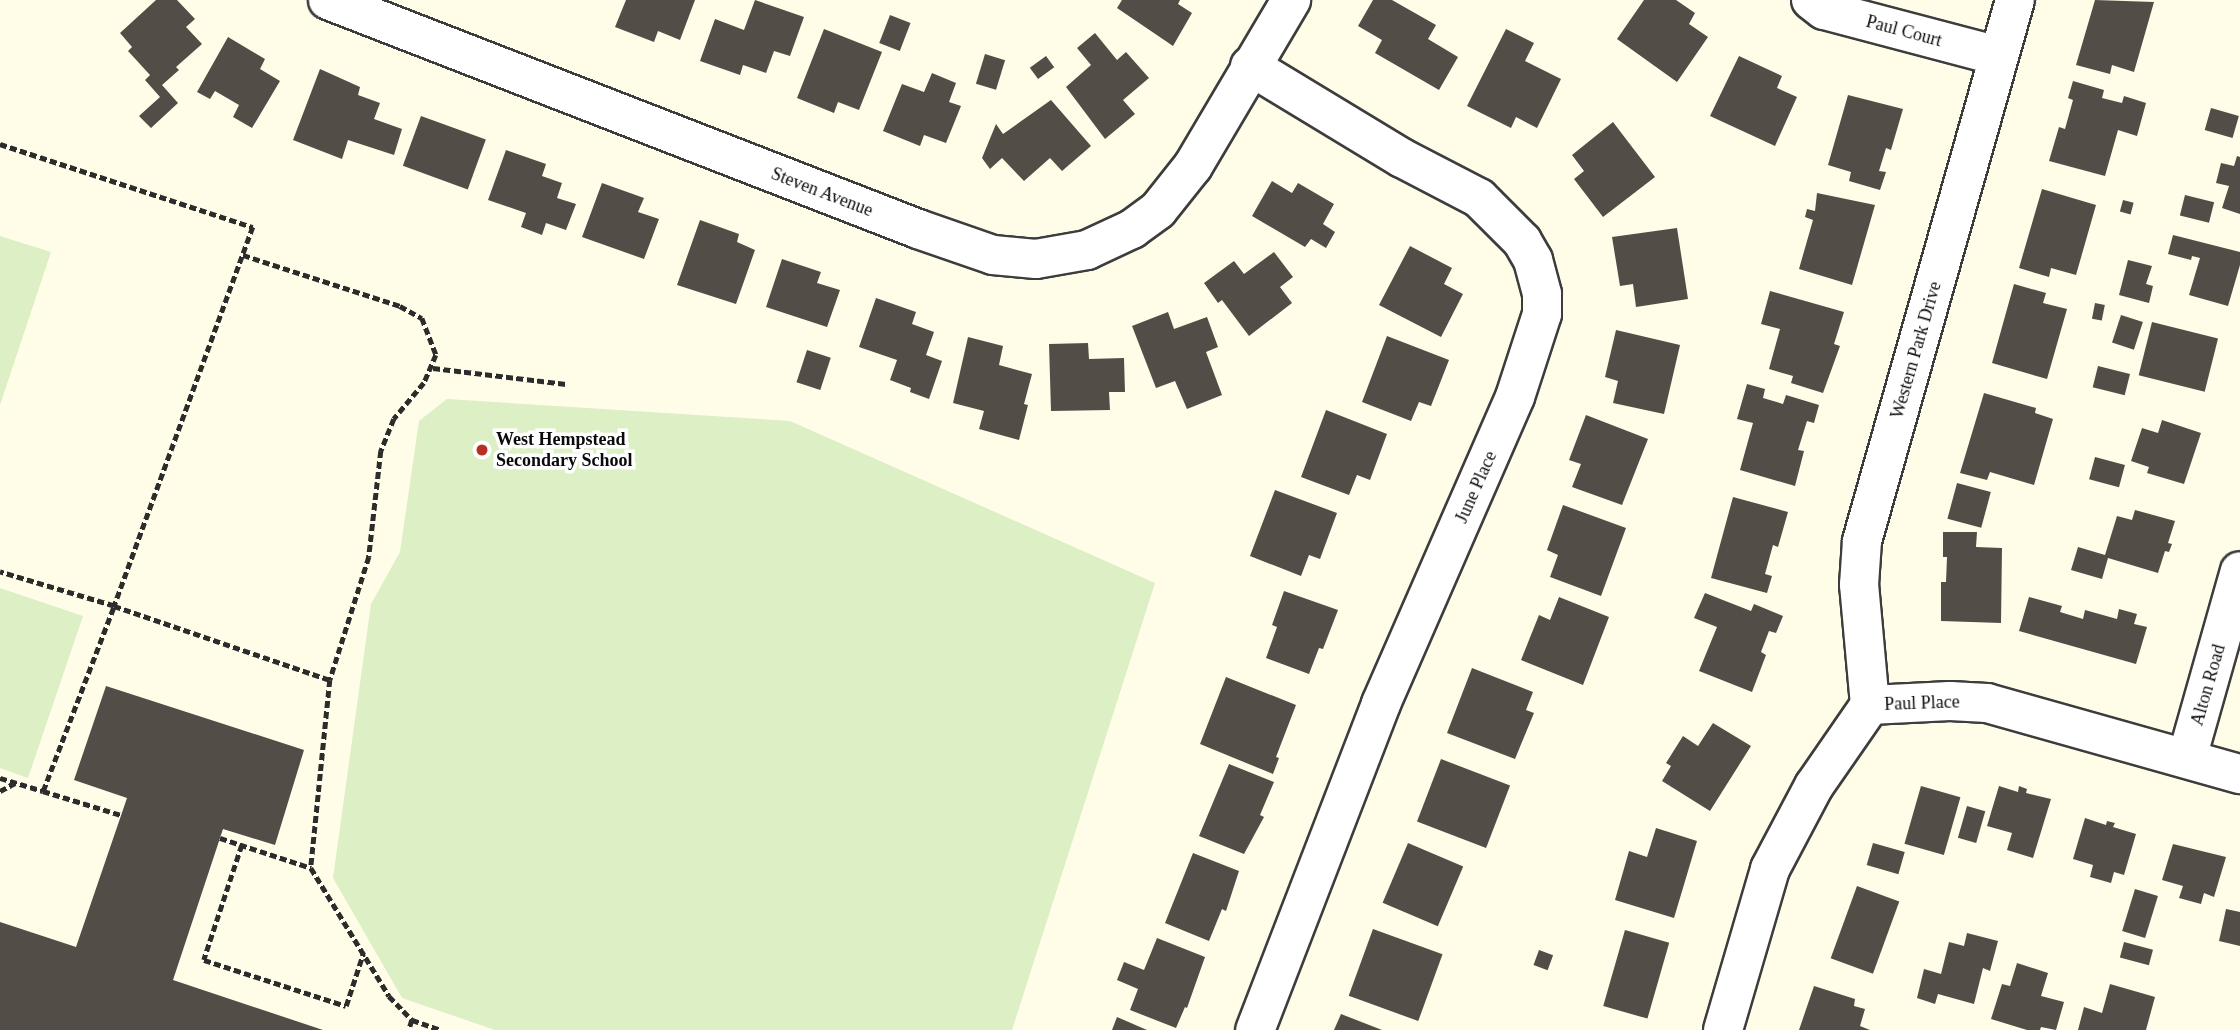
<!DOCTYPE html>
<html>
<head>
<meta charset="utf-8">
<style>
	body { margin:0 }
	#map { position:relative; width:2240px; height:1030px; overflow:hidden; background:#fffde8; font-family:Georgia,serif }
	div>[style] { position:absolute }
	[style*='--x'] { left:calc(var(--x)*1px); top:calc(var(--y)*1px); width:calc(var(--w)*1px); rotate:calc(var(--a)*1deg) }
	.pitch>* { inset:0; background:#dcefc5 }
	.building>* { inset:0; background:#534d47; transform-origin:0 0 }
	.path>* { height:4.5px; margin-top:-2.25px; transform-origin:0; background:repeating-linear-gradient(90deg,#2c2c2c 0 7px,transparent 0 10.5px) }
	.roads { filter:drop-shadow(2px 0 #3d3d3d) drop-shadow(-2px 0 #3d3d3d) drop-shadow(0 2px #3d3d3d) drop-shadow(0 -2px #3d3d3d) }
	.minor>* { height:38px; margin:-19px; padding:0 19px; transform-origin:19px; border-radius:19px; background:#fff }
	.dots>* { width:19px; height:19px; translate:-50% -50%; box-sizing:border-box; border:4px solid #fff; border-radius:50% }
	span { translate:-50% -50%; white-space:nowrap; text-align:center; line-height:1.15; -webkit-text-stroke:7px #fff; paint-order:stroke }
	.street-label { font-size:18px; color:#0a0a0a }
	.poi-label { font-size:18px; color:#0a0a0a; font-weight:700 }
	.left { translate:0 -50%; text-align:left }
</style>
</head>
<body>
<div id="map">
	<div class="pitch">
		<div style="clip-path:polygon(0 236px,51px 252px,0 405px)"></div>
		<div style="clip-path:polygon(447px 399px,790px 421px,1155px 583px,1012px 1030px,495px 1030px,402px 998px,333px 878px,371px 604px,400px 552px,419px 421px)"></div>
		<div style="clip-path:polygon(0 588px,83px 616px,28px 778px,0 768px)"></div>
	</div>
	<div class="building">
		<div style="clip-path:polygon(156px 0,177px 0,195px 19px,186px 27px,202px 44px,176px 67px,179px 70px,162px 85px,178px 103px,151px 128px,139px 116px,160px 97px,145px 80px,150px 75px,128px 51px,132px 47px,120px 33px)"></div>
		<div style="clip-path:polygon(626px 0,695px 0,680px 40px,658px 31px,654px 42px,615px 27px)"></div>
		<div style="clip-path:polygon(755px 0,804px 17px,790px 56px,774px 51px,766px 73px,743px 65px,740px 75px,700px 61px,715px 19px,744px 30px)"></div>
		<div style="clip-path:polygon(1122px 0,1180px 0,1178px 4px,1192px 13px,1173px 46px,1117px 8px)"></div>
		<div style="clip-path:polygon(1373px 0,1392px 0,1436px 25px,1428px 39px,1458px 57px,1439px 90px,1375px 53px,1382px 40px,1358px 26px)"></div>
		<div style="clip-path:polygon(1644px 0,1676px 0,1695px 13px,1689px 24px,1708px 37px,1677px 82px,1617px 39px)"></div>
		<div style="clip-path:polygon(2095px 0,2154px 2px,2134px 72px,2112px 65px,2110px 74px,2076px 65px)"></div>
		<div style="left:890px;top:15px;width:22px;height:30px;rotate:21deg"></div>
		<div style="clip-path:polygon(824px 29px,882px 52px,859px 110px,838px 102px,834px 113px,797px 98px)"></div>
		<div style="clip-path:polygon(1506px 29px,1534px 43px,1525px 61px,1561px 79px,1537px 128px,1516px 117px,1511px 128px,1467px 106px)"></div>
		<div style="clip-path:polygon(1095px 33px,1117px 60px,1126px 52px,1149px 78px,1123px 100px,1135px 114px,1105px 139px,1066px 87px,1091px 65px,1077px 48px)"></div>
		<div style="clip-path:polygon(228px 37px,265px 59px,260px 69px,280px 81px,252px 128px,233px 117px,239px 105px,215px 91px,210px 99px,197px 92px)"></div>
		<div style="left:985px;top:54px;width:21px;height:31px;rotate:17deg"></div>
		<div style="left:1046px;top:56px;width:14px;height:20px;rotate:54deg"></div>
		<div style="clip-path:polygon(1739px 56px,1782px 76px,1777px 88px,1797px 97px,1775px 146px,1710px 116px)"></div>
		<div style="clip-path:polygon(320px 69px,360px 87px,358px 95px,380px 103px,374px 119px,402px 129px,394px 155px,348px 140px,342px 159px,293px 140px)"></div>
		<div style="clip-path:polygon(932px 73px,956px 83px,949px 102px,961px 106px,946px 143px,924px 135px,920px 146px,883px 131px,902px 84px,924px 92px)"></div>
		<div style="clip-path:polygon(2073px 81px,2104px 90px,2102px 98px,2122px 103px,2124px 96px,2146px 103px,2137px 136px,2118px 130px,2105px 176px,2049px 161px,2059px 127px,2065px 129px,2073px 100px,2068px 98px)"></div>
		<div style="clip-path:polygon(1848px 95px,1903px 109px,1891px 150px,1886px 148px,1879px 171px,1886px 172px,1880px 190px,1849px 181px,1851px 172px,1828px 165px)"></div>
		<div style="clip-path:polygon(1051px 100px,1091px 146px,1062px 171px,1050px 158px,1024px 181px,1002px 158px,990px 169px,982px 158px,996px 124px,1003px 134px)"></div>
		<div style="left:2211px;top:108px;width:29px;height:23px;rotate:16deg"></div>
		<div style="left:421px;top:116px;width:69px;height:53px;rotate:20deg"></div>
		<div style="clip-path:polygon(1613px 122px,1655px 177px,1603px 217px,1574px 179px,1584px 171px,1572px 155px)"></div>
		<div style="clip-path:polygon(506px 150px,546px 164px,542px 176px,562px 183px,557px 198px,576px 204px,566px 230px,546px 223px,542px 235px,521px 227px,526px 213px,488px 200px)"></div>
		<div style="clip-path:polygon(2237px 156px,2240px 157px,2240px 214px,2222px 208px,2229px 186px,2216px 183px,2221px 163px,2234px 166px)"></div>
		<div style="clip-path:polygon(1272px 181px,1292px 193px,1298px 183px,1334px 204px,1323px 224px,1335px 232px,1326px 248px,1311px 239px,1305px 247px,1252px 216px)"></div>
		<div style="clip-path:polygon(602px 183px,644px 198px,638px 212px,659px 219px,644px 259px,582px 237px)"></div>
		<div style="clip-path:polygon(2042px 189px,2096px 205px,2076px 275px,2051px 268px,2049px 277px,2019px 268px)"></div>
		<div style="clip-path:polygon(1817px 193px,1875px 205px,1852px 285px,1799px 269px,1813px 220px,1805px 217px,1807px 209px,1815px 211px)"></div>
		<div style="left:2185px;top:195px;width:30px;height:21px;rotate:14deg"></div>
		<div style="left:2123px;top:200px;width:11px;height:12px;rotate:15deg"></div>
		<div style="clip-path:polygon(700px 220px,739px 234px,737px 242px,755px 250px,736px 304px,677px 285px)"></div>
		<div style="clip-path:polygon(1677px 228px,1688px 299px,1636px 307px,1633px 284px,1620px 286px,1612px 237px)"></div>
		<div style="clip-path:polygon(2173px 235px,2240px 252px,2240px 265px,2228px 306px,2189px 295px,2200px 258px,2192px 256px,2191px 260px,2168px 254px)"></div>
		<div style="clip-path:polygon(1410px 246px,1452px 268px,1444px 284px,1463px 294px,1441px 337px,1379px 305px)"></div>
		<div style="clip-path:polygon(1274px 252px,1293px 277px,1280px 287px,1292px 303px,1249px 336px,1222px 300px,1218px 303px,1204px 283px,1234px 261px,1244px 274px)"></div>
		<div style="clip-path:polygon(782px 259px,821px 272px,817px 283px,840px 290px,827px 327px,766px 307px)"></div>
		<div style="clip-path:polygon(2128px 260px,2152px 266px,2146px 284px,2153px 286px,2149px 303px,2119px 295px)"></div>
		<div style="clip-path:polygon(2014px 284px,2046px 293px,2043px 303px,2067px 309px,2047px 379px,1992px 363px)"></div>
		<div style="clip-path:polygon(1770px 291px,1844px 312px,1834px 344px,1840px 346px,1823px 393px,1791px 383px,1793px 376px,1769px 369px,1780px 329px,1761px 324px)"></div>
		<div style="clip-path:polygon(876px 298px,916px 312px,912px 324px,934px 332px,926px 355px,942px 361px,929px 399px,910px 392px,911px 388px,890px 380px,897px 360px,859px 347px)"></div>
		<div style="left:2095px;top:303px;width:10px;height:16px;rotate:11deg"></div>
		<div style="clip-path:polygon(1168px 312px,1174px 329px,1207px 317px,1218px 347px,1206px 352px,1222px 395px,1187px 409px,1175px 381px,1156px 388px,1132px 326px)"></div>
		<div style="left:2121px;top:315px;width:23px;height:29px;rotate:18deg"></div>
		<div style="left:2152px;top:322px;width:68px;height:55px;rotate:14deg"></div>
		<div style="clip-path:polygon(1616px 330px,1680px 345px,1664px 414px,1613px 403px,1618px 381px,1605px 377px)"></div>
		<div style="clip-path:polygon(1387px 336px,1449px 360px,1431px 406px,1419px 402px,1411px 421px,1362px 402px)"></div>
		<div style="clip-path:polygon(968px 337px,1003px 346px,999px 365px,1032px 374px,1024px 404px,1028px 405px,1019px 440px,979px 429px,984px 411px,953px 403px)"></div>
		<div style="clip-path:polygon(1088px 343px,1089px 359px,1124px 358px,1125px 392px,1109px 392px,1110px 410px,1051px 411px,1049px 344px)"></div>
		<div style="left:807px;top:350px;width:25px;height:34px;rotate:18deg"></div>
		<div style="left:2098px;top:366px;width:33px;height:22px;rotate:14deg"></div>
		<div style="clip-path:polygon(1747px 384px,1765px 389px,1763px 398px,1783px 404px,1786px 395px,1819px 405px,1814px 423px,1807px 421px,1798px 450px,1804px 451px,1795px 486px,1740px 470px,1753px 423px,1737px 419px)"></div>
		<div style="clip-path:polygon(1984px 393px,2036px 408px,2035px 413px,2053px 419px,2034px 485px,1990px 472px,1987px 480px,1960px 473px)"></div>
		<div style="clip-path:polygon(1326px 410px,1387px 434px,1370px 480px,1357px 475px,1349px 495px,1301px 477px)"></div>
		<div style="clip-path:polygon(1586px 415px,1648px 439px,1622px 505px,1572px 487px,1581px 464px,1569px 460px)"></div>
		<div style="clip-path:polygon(2162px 420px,2201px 433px,2184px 484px,2147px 473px,2149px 467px,2131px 461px,2142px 428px,2158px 433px)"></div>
		<div style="left:2095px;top:457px;width:31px;height:23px;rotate:15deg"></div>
		<div style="left:1957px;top:483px;width:35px;height:37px;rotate:15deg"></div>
		<div style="clip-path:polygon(1275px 490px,1337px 513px,1320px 559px,1309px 555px,1301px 576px,1250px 556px)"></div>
		<div style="clip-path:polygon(1733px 497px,1788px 512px,1778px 547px,1773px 545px,1765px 574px,1772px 576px,1767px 593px,1711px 578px)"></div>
		<div style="clip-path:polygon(1563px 505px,1626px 528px,1601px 596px,1550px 577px,1558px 555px,1547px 550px)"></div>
		<div style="clip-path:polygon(2135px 510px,2175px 521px,2168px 543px,2172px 544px,2169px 552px,2165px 551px,2158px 573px,2108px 558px,2102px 579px,2071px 570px,2078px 547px,2105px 555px,2117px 516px,2132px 520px)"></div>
		<div style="clip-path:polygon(1943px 532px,1977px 532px,1976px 547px,2002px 548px,2001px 623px,1941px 621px,1941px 582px,1946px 582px,1947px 557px,1943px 557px)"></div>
		<div style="clip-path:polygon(1284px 591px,1338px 610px,1323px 649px,1319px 648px,1309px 674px,1266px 658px,1277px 627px,1272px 625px)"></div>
		<div style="clip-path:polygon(1705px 593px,1751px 611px,1754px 604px,1783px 616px,1776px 633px,1769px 631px,1761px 652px,1766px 655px,1752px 692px,1699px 671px,1717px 627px,1694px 618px)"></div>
		<div style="clip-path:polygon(1559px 597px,1609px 617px,1583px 685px,1521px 660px,1539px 615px,1550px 620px)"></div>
		<div style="clip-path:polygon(2029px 597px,2062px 606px,2060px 612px,2083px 619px,2085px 610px,2117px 619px,2119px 609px,2137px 614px,2134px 624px,2147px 627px,2136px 664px,2019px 631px)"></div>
		<div style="clip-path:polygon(1472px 668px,1533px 692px,1526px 710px,1534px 713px,1515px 759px,1447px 733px)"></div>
		<div style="clip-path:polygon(1226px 677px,1296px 705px,1276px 757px,1279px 758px,1273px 774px,1200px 744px)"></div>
		<div style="clip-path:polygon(106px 686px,304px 750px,275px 845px,223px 829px,173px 980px,323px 1030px,0 1030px,0 922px,76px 947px,127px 798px,74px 780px)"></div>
		<div style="clip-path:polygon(1713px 723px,1751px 746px,1710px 811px,1662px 781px,1671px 766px,1666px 763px,1683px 736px,1698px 746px)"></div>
		<div style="left:1441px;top:759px;width:74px;height:67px;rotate:21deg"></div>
		<div style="clip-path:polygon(1229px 764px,1274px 782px,1260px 815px,1264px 817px,1244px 854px,1199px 836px)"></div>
		<div style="left:1921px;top:786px;width:41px;height:60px;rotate:16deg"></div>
		<div style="clip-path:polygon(1999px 786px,2018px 792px,2019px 786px,2027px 789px,2026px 793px,2051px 799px,2033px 858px,2007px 850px,2012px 833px,1987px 826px)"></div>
		<div style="left:1967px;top:806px;width:19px;height:33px;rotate:16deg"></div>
		<div style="clip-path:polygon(2085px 818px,2106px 825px,2107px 821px,2115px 823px,2113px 827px,2136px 834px,2124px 875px,2114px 872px,2111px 883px,2090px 877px,2093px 865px,2073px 859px)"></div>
		<div style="clip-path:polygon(1656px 828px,1697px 841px,1674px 918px,1615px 900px,1629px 851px,1647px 857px)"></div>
		<div style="left:1408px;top:843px;width:60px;height:65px;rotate:23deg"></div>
		<div style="left:1873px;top:843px;width:33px;height:23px;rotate:16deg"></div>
		<div style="clip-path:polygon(2173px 844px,2226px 857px,2214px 897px,2204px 893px,2201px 904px,2179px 898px,2183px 886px,2162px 880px)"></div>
		<div style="clip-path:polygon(1193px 853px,1239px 871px,1226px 911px,1222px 909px,1209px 941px,1165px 923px)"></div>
		<div style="left:1857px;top:886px;width:45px;height:77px;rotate:20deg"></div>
		<div style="left:2135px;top:889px;width:24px;height:44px;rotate:17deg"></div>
		<div style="clip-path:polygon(2226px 909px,2240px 912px,2240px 946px,2219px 941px)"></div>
		<div style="left:1373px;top:929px;width:74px;height:71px;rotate:20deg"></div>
		<div style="left:1625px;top:930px;width:46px;height:79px;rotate:16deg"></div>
		<div style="clip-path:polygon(1967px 933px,1998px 941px,1990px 971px,1983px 968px,1974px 1004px,1938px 994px,1935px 1004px,1917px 998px,1924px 969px,1941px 974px,1949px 942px,1964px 946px)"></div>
		<div style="clip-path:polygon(1157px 938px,1205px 957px,1187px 1008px,1185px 1007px,1176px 1028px,1130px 1010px,1138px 989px,1117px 980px,1124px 962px,1144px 970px)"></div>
		<div style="left:2124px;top:942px;width:30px;height:16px;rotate:15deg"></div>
		<div style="left:1539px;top:950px;width:15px;height:16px;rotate:20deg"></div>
		<div style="clip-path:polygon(2017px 963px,2048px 973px,2041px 996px,2064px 1002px,2056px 1030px,2041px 1027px,2040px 1030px,2027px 1030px,1991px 1019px,2002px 984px,2010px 986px)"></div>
		<div style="clip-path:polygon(2110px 984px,2155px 997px,2146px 1030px,2078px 1030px,2084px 1007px,2102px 1013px)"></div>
		<div style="clip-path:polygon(1814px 986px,1855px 999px,1854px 1006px,1865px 1009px,1860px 1026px,1870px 1030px,1799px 1030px)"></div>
		<div style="clip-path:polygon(1341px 1014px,1382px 1030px,1334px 1030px)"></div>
		<div style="clip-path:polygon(1117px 1017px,1147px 1030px,1112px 1030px)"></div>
	</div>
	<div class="path">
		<div style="--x:0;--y:144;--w:266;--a:18.2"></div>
		<div style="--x:253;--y:227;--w:404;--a:110.1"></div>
		<div style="--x:114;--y:606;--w:119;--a:-163.4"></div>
		<div style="--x:243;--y:255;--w:165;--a:18"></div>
		<div style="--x:400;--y:306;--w:25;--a:29"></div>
		<div style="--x:422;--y:318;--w:40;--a:69"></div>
		<div style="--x:436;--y:355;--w:30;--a:113"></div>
		<div style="--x:424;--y:383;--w:47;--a:129.8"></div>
		<div style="--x:394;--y:419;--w:35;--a:112"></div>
		<div style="--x:381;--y:451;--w:107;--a:96.5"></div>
		<div style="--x:369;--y:557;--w:129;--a:107.6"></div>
		<div style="--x:433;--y:368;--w:134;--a:6.9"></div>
		<div style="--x:0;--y:778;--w:45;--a:16.8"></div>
		<div style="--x:43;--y:791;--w:198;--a:-69"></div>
		<div style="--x:114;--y:606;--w:228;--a:18.9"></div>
		<div style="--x:330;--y:680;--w:189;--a:95.8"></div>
		<div style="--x:311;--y:868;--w:150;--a:58.6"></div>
		<div style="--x:389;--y:996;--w:33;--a:46"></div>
		<div style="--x:412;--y:1020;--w:10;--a:107"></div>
		<div style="--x:0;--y:791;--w:17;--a:-28"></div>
		<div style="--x:43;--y:791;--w:82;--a:17.1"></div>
		<div style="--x:220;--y:838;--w:96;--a:18.2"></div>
		<div style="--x:242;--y:845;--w:121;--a:108.3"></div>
		<div style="--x:204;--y:960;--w:149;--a:17.9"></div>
		<div style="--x:346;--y:1006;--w:55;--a:-71.9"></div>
		<div style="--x:412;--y:1020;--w:31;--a:19"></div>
	</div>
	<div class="roads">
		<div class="minor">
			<div style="--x:328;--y:0;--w:633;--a:21.21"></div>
			<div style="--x:918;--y:229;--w:79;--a:19.1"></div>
			<div style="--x:993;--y:255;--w:43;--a:5.3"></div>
			<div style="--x:1036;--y:259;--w:52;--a:-10"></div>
			<div style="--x:1087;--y:250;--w:50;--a:-25"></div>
			<div style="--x:1132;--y:229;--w:32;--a:-36"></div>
			<div style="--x:1158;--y:210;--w:56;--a:-51.5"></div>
			<div style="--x:1193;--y:166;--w:193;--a:-59.4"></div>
			<div style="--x:1811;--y:0;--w:16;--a:38"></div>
			<div style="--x:1824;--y:10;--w:180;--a:14.8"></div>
			<div style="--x:1250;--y:66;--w:178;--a:31.2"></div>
			<div style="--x:1402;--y:158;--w:87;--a:27.5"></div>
			<div style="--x:1479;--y:198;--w:61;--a:45"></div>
			<div style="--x:1522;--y:241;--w:22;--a:60"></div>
			<div style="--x:1533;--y:260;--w:35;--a:75"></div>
			<div style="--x:1542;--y:294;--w:20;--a:90"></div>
			<div style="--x:1542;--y:314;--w:87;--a:108"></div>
			<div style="--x:1515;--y:397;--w:335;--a:113.6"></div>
			<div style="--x:1381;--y:704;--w:350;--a:111.1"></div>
			<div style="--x:1870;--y:705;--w:121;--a:-95.2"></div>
			<div style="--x:1859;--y:585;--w:44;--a:-86.1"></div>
			<div style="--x:1862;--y:541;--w:562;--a:-74.21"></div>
			<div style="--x:2187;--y:758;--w:194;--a:-74.2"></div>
			<div style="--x:1723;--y:1030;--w:168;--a:-73.7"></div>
			<div style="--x:1770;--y:869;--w:94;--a:-62.1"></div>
			<div style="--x:1814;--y:786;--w:98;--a:-55.3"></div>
			<div style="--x:1870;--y:705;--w:80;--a:-2.9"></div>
			<div style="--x:1950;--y:701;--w:37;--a:3"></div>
			<div style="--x:1987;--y:703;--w:263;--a:15.7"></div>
		</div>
	</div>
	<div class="dots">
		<div style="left:482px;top:450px;background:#b82e25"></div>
	</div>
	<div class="street-label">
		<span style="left:1904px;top:31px;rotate:15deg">Paul Court</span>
		<span style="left:822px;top:192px;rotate:21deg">Steven Avenue</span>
		<span style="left:1916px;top:350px;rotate:-74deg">Western Park Drive</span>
		<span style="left:1476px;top:487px;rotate:-66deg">June Place</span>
		<span style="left:2208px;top:685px;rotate:-74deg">Alton Road</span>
		<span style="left:1922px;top:703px;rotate:-2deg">Paul Place</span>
	</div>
	<div class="poi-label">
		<span class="left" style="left:496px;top:450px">West Hempstead<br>Secondary School</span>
	</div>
</div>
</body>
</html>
